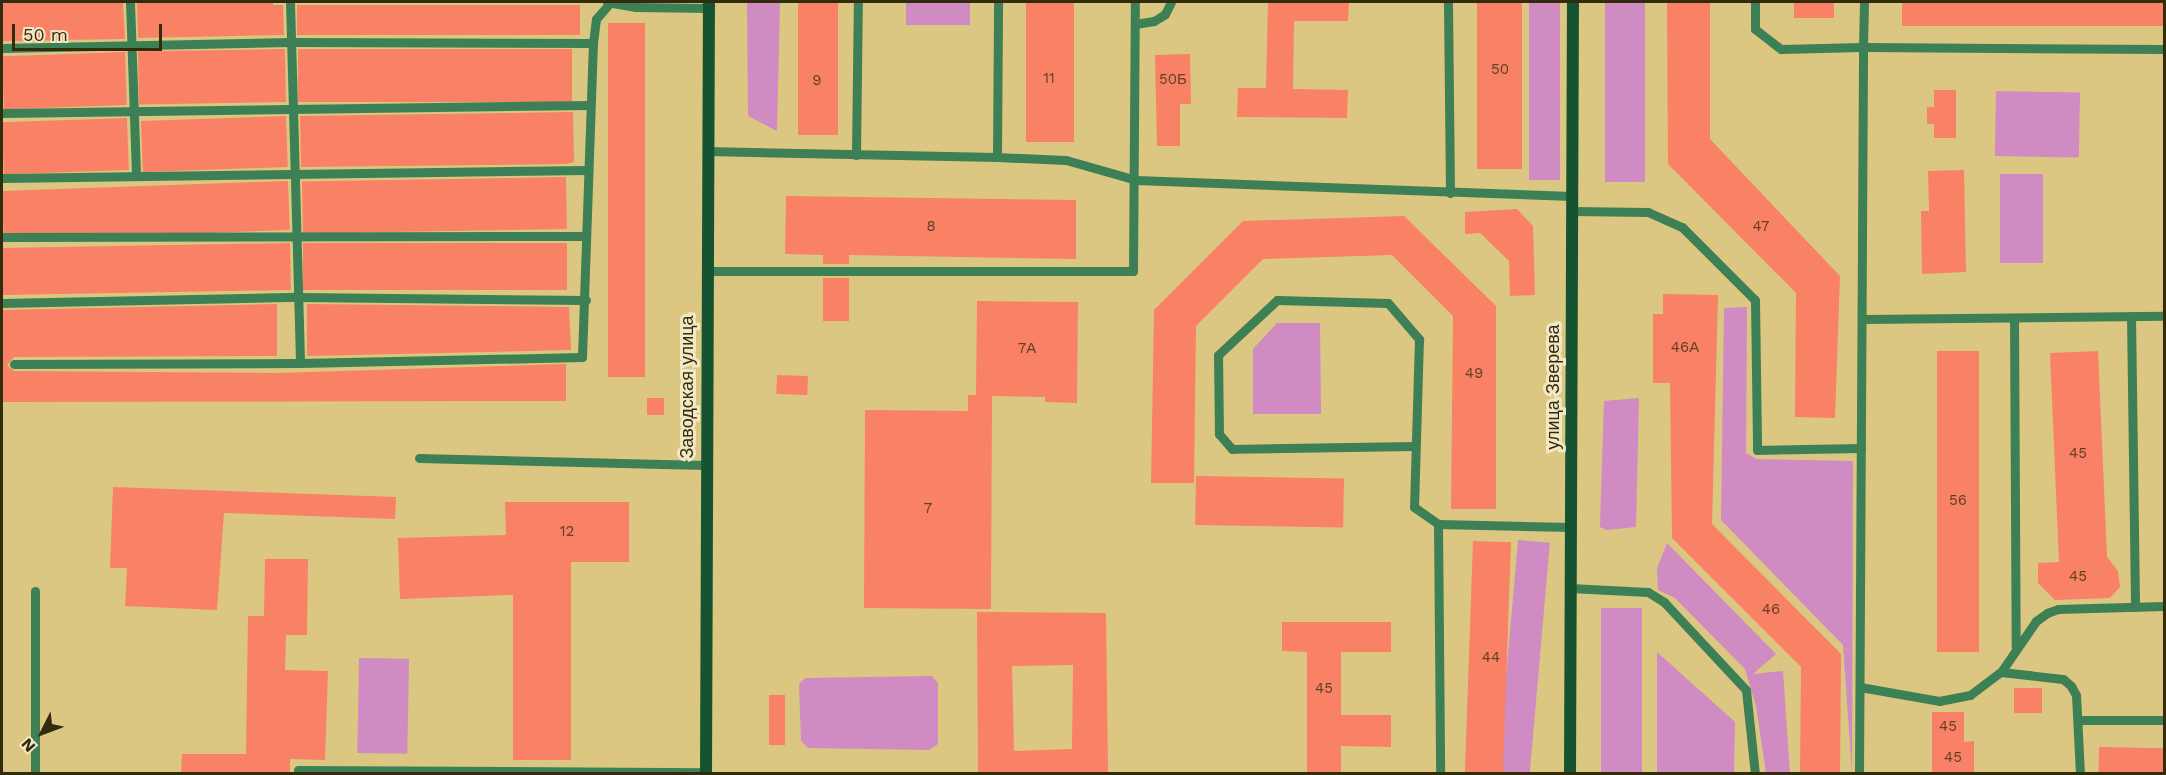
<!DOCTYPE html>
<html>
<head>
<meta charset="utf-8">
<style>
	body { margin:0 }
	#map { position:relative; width:2166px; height:775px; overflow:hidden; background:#dbc781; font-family:"Work Sans",sans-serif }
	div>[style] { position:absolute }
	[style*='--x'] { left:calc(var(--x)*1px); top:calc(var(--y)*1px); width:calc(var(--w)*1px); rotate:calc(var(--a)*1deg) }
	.green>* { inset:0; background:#cf8bc2; transform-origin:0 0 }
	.building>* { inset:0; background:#f88166; transform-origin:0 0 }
	.lane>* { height:9px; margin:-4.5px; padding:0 4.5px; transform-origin:4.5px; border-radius:4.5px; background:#3d8056 }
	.secondary>* { height:12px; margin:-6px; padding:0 6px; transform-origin:6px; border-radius:6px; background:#165431 }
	span { translate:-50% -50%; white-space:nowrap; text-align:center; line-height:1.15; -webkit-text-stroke:6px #f2e8c6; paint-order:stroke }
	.number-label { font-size:15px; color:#644024 }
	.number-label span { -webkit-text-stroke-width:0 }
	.street-label { font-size:18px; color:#332b0e }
	.frame { position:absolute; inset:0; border:3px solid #332b0e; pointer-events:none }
	.north { position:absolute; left:12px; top:703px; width:60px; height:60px; -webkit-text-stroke:4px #f2e8c6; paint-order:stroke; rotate:228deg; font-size:16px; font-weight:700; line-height:24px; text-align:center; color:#332b0e }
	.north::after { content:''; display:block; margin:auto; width:21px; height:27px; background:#332b0e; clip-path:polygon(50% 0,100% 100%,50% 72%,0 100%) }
	.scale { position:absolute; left:12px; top:24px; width:150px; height:27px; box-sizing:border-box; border:3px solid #332b0e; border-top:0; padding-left:8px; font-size:18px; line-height:21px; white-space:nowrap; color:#332b0e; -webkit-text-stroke:4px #f2e8c6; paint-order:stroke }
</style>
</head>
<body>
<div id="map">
	<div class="green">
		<div style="clip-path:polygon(747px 2px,780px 2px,777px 131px,748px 116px)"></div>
		<div style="left:906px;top:2px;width:64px;height:23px"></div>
		<div style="left:1529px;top:2px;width:31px;height:178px"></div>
		<div style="left:1605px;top:2px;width:40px;height:180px"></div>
		<div style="left:1996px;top:91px;width:84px;height:65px;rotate:1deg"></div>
		<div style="left:2000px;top:174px;width:43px;height:89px"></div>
		<div style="clip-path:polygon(1747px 307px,1746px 453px,1757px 459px,1853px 461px,1852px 773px,1843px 645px,1721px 520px,1724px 308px)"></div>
		<div style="clip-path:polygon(1277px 323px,1320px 323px,1321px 414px,1253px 414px,1253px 349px)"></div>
		<div style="clip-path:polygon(1639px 398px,1636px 527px,1606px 530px,1600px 527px,1604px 401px)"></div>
		<div style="left:1518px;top:540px;width:32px;height:233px;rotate:5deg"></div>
		<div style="clip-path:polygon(1667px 543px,1776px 654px,1753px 674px,1783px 671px,1790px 773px,1766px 773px,1756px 706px,1745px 669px,1675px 598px,1658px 590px,1657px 568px)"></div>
		<div style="left:1642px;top:608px;width:165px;height:41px;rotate:90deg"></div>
		<div style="clip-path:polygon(1657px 652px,1735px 722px,1734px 773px,1657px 773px)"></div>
		<div style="left:359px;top:658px;width:50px;height:95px;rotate:1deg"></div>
		<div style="clip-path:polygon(932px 676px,938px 683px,938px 744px,929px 750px,808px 748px,801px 741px,799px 684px,805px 678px)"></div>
	</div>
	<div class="building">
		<div style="clip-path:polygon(2px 2px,118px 2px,123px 3px,125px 39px,2px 41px)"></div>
		<div style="clip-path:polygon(273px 2px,273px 5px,283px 5px,284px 35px,138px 38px,137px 3px)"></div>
		<div style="left:798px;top:2px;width:40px;height:133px"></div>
		<div style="left:1026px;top:2px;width:48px;height:140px"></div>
		<div style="clip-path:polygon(1268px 2px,1349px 2px,1348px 21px,1294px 21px,1293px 89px,1348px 90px,1347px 118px,1237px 117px,1238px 88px,1266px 88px)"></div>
		<div style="left:1477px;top:2px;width:45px;height:167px"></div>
		<div style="clip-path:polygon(1667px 2px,1710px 2px,1710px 139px,1840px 276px,1835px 418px,1795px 417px,1796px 293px,1668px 164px)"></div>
		<div style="left:1794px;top:2px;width:40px;height:16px"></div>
		<div style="left:1902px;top:2px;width:262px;height:24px"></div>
		<div style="left:297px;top:5px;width:283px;height:30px"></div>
		<div style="left:608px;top:23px;width:37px;height:354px"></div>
		<div style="left:285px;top:49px;width:53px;height:147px;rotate:89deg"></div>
		<div style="left:298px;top:49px;width:274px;height:53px"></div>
		<div style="left:125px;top:52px;width:53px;height:123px;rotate:88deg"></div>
		<div style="clip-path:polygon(1190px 54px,1191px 104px,1180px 104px,1180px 146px,1157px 146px,1155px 55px)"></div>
		<div style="clip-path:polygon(1934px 90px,1956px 90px,1956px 138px,1934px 138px,1934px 124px,1927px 124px,1927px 107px,1934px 107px)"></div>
		<div style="clip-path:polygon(573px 112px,574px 162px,566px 164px,301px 167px,300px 116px)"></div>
		<div style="left:286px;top:116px;width:51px;height:145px;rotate:88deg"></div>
		<div style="left:127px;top:118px;width:52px;height:125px;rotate:88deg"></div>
		<div style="clip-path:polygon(1964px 170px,1966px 272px,1922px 274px,1921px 211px,1929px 211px,1928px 171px)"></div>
		<div style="left:566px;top:177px;width:52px;height:264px;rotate:89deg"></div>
		<div style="left:288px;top:181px;width:49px;height:286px;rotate:88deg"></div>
		<div style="clip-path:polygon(786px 196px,1076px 200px,1076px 259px,849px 255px,849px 264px,823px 264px,823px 255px,785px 254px)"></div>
		<div style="clip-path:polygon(1517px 209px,1533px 226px,1535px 295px,1510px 296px,1509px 261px,1480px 233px,1465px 234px,1465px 212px)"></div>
		<div style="clip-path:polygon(1404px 216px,1496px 306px,1496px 509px,1451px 509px,1453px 316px,1392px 255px,1263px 259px,1196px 326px,1194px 483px,1151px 483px,1154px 310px,1243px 221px)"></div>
		<div style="left:290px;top:243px;width:47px;height:288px;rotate:89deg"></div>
		<div style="left:303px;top:243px;width:264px;height:47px"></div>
		<div style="left:823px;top:278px;width:26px;height:43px"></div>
		<div style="clip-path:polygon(1663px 294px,1718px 295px,1712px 524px,1841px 654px,1840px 774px,1800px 774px,1801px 667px,1672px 538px,1670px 383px,1653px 383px,1653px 314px,1663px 314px)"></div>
		<div style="clip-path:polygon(977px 301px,1078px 302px,1077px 403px,1045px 402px,1045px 397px,992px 396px,991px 609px,864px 608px,865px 410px,968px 411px,968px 395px,976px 395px)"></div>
		<div style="clip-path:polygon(277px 304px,277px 356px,14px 357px,7px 365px,14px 371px,277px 373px,566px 364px,566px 401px,2px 402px,2px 310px)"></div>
		<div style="clip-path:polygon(307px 304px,569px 307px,571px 350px,307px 356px)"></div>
		<div style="left:1937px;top:351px;width:42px;height:301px"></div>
		<div style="clip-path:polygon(2098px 351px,2107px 557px,2118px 571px,2120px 587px,2110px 598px,2055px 600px,2038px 583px,2038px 563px,2059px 562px,2050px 353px)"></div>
		<div style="left:777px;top:375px;width:31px;height:19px;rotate:2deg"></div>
		<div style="left:647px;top:398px;width:17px;height:17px"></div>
		<div style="left:1196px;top:476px;width:148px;height:49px;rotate:1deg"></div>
		<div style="clip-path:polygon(113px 487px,396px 497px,395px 519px,224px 513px,217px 610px,125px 606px,127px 568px,110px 568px)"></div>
		<div style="clip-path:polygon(505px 502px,629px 502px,629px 562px,571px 562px,571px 760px,513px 760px,513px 595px,400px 599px,398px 538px,506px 535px)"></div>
		<div style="left:1473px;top:541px;width:38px;height:233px;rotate:2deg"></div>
		<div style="clip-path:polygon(265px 559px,308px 559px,307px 635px,286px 635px,285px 670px,328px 671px,325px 760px,290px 759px,290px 774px,181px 774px,182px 754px,246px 754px,248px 616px,264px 616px)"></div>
		<div style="clip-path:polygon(evenodd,977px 612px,1106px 613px,1108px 774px,978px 774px,977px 612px,1073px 665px,1072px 749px,1014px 751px,1012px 666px,1073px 665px)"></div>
		<div style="clip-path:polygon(1282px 622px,1391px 622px,1391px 652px,1341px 652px,1341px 715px,1391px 715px,1391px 747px,1341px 746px,1341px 774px,1307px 774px,1307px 652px,1282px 651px)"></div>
		<div style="left:2014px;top:688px;width:28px;height:25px"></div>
		<div style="left:769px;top:695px;width:16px;height:50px"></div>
		<div style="clip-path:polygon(1932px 712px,1964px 712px,1964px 742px,1974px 741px,1974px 774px,1932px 774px)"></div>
		<div style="left:2099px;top:747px;width:65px;height:27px;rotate:1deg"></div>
	</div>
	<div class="lane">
		<div style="--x:130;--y:2;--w:174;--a:88"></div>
		<div style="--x:290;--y:2;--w:361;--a:88.4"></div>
		<div style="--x:300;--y:363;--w:282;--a:-1.2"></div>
		<div style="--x:582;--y:357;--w:314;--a:-88"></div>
		<div style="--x:593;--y:43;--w:24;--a:-83"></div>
		<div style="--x:596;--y:19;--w:21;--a:-49"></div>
		<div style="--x:607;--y:2;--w:29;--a:10"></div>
		<div style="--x:636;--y:7;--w:73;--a:0.8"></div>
		<div style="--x:1448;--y:2;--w:191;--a:89.4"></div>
		<div style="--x:1755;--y:2;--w:27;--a:90"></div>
		<div style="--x:1755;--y:29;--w:33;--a:38"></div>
		<div style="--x:1781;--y:49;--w:82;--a:-1.4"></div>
		<div style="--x:1863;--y:47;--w:45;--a:-88.7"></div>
		<div style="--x:1135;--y:24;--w:19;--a:-9"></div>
		<div style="--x:1154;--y:21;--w:13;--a:-32"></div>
		<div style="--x:1165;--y:14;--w:13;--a:-63"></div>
		<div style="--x:2;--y:48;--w:288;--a:-1.2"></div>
		<div style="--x:290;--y:42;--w:303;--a:0.2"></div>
		<div style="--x:2;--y:113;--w:588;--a:-0.78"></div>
		<div style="--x:707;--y:151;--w:290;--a:1.2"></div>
		<div style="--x:997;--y:157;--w:69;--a:2.5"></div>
		<div style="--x:1066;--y:160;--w:73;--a:15.9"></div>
		<div style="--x:1136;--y:180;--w:436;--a:2.1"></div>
		<div style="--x:856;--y:155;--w:153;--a:-89.3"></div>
		<div style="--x:997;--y:157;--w:155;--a:-89.6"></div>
		<div style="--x:2;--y:178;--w:586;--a:-0.78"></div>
		<div style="--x:1572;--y:211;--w:76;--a:0.8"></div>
		<div style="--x:1648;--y:212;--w:37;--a:24"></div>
		<div style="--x:1682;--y:227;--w:103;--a:45"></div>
		<div style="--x:1755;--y:300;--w:150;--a:89.2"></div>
		<div style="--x:1757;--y:450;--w:104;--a:-1.1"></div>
		<div style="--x:2;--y:237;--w:583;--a:-0.1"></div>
		<div style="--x:706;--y:271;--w:427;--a:0"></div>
		<div style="--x:1133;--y:271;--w:269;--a:-89.6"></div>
		<div style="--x:2;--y:303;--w:296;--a:-1.2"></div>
		<div style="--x:298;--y:297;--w:288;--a:0.6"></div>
		<div style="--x:2131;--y:316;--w:291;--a:89.2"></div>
		<div style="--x:2014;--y:318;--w:329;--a:89.7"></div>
		<div style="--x:1864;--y:319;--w:300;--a:-0.6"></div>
		<div style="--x:14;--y:364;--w:286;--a:-0.2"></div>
		<div style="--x:1415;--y:446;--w:183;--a:179.1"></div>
		<div style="--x:1232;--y:449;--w:20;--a:-131"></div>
		<div style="--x:1219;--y:434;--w:79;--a:-90.7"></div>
		<div style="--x:1218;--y:355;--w:81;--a:-43"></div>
		<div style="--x:1277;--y:300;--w:111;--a:1.5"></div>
		<div style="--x:1388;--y:303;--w:48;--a:49.3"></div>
		<div style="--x:1419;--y:339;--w:168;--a:91.7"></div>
		<div style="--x:1414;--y:507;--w:29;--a:35"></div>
		<div style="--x:1438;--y:524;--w:132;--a:1.3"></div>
		<div style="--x:419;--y:458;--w:286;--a:1.4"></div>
		<div style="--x:1438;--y:524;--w:250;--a:89.5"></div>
		<div style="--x:1570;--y:588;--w:78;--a:2.9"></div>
		<div style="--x:1648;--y:592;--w:19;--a:32"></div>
		<div style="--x:1664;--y:602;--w:120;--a:47"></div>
		<div style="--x:1746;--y:690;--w:84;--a:83.9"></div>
		<div style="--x:2001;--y:672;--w:62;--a:6.4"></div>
		<div style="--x:2063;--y:679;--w:11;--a:41"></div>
		<div style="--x:2071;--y:686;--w:10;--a:61"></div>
		<div style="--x:2076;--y:695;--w:79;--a:87.1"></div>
		<div style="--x:1860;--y:687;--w:80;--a:10"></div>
		<div style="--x:1939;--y:701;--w:32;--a:-11"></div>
		<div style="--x:1970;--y:695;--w:39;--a:-37"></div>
		<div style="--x:2001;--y:672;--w:62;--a:-55.5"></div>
		<div style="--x:2036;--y:621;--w:14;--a:-36"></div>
		<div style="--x:2047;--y:613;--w:12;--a:-20"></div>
		<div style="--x:2058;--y:609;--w:106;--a:-1.6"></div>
		<div style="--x:2078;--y:720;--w:86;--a:0"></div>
		<div style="--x:298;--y:770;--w:408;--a:0.3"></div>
		<div style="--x:35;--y:774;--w:183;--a:-90"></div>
		<div style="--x:1859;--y:774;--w:727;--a:-89.68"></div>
		<div style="--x:1863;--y:47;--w:301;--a:0.4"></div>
	</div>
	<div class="secondary">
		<div style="--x:706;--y:774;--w:772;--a:-89.78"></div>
		<div style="--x:1570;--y:774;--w:772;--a:-89.78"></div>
	</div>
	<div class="number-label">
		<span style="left:1500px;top:70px">50</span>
		<span style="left:1049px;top:79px">11</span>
		<span style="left:1173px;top:80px">50Б</span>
		<span style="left:817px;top:81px">9</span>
		<span style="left:931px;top:227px">8</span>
		<span style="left:1761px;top:227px">47</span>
		<span style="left:1685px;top:348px">46А</span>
		<span style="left:1027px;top:349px">7А</span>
		<span style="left:1474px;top:374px">49</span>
		<span style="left:2078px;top:454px">45</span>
		<span style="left:1958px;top:501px">56</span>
		<span style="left:928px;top:509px">7</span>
		<span style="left:567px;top:532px">12</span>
		<span style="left:2078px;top:577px">45</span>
		<span style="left:1771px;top:610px">46</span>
		<span style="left:1491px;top:658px">44</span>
		<span style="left:1324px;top:689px">45</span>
		<span style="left:1948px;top:727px">45</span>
		<span style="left:1953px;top:758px">45</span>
	</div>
	<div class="street-label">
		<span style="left:687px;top:387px;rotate:-90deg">Заводская улица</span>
		<span style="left:1553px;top:387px;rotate:-90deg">улица Зверева</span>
	</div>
	<div class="frame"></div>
	<div class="north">N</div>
	<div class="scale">50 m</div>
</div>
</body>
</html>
